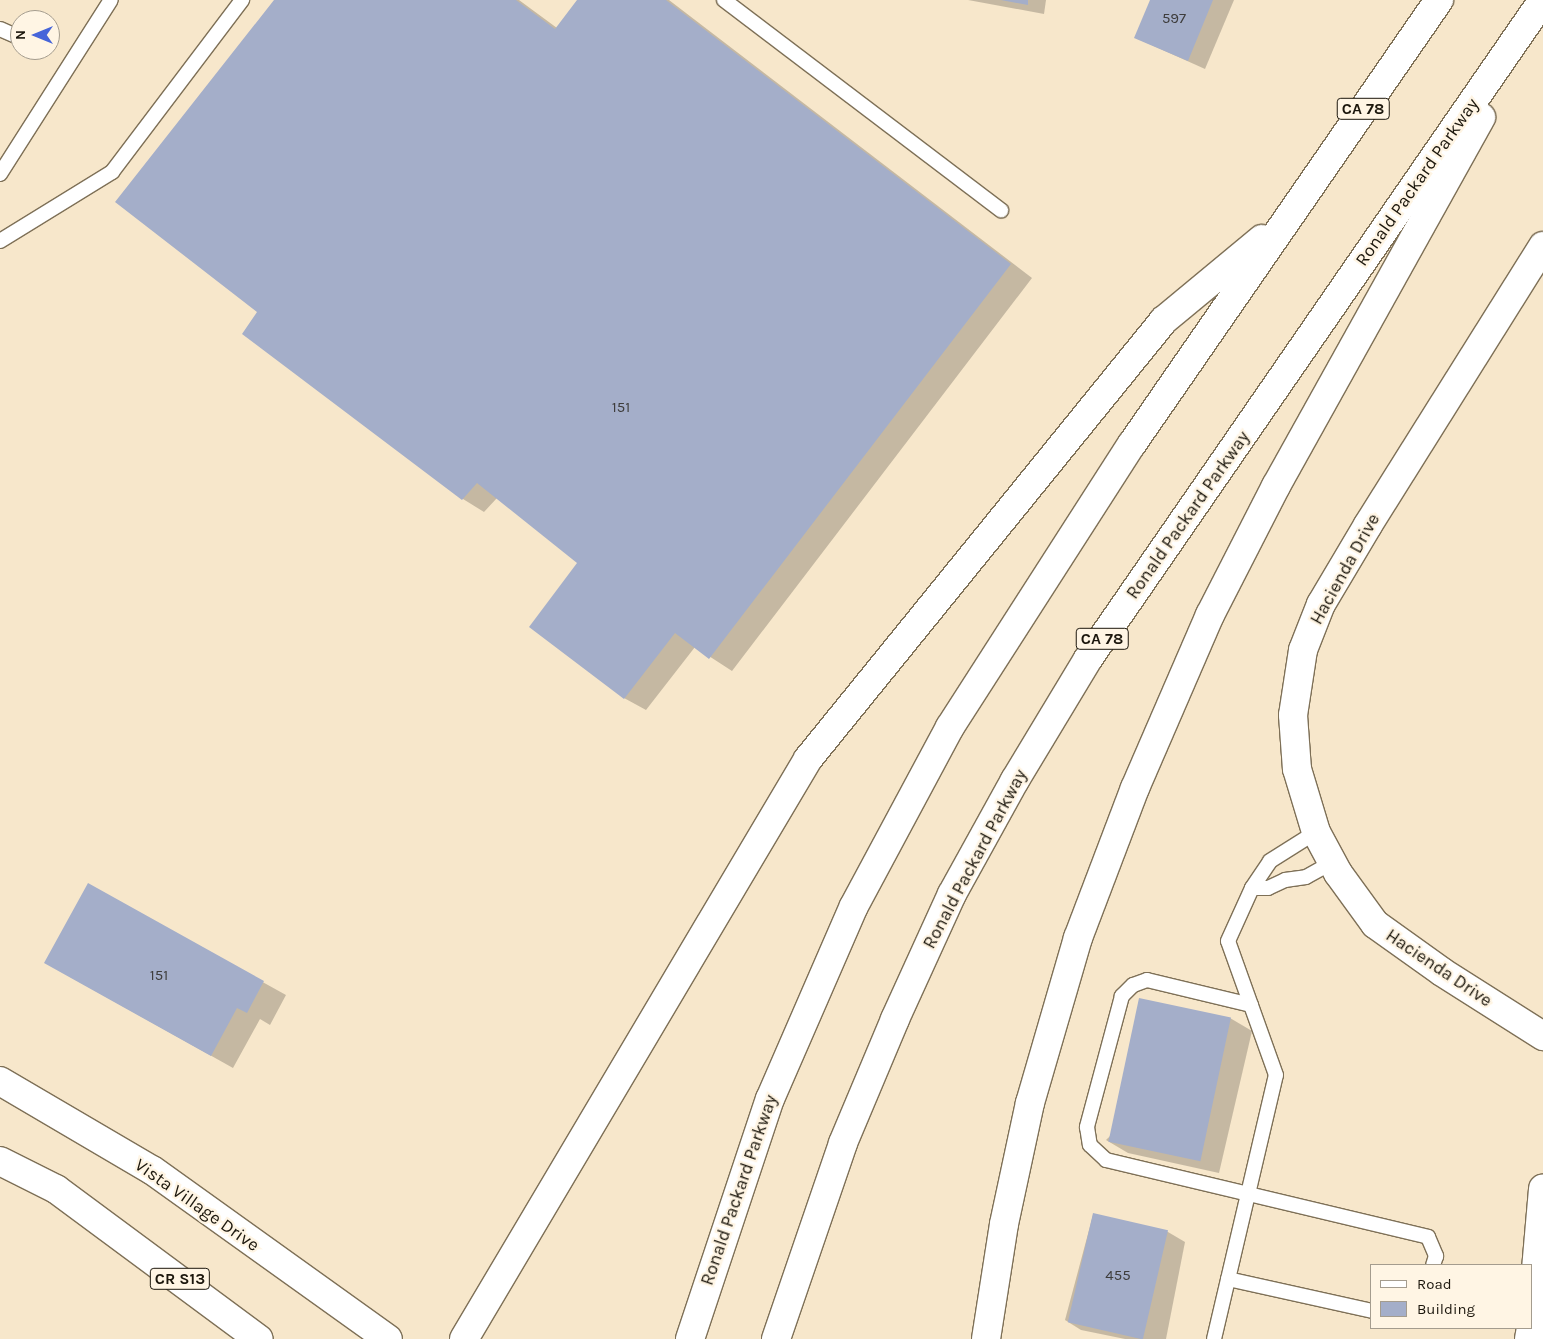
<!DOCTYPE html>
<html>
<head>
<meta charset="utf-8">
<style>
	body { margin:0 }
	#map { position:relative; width:1543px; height:1339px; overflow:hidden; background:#f7e7cb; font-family:Karla,sans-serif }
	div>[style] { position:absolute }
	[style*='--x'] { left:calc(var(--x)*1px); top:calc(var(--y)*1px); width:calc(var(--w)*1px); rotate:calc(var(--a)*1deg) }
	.shadow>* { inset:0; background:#0003 }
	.building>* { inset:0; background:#a4aec9; transform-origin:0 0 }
	.roads { filter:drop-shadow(1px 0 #7e7057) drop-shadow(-1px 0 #7e7057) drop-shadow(0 1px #7e7057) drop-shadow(0 -1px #7e7057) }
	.lane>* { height:14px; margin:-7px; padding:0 7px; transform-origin:7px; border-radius:7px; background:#fff }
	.secondary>* { height:28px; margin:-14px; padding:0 14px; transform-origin:14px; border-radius:14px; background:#fff }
	.primary>* { height:28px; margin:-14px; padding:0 14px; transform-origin:14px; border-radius:14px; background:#fff }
	.highway>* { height:28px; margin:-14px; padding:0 14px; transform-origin:14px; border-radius:14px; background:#fff }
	span { translate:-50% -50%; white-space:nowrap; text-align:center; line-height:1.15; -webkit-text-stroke:4.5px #fff5e4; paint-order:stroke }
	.number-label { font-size:15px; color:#3e3d3c }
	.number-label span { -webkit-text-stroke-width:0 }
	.shield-label span { padding:1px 4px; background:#fff5e4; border:1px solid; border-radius:4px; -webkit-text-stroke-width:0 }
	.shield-label { font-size:16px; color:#1c170d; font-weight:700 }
	.street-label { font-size:18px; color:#1c170d }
	.legend { position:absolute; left:1370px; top:1264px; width:162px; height:65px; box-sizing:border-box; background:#fff5e4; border:1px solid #a49c8e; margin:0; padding:6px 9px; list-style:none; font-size:15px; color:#1c170d }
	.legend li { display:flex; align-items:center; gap:10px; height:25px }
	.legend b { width:25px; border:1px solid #a49c8e }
	.north { position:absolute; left:10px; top:10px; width:50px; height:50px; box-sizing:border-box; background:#fff5e4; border:1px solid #a49c8e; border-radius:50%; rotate:270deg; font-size:14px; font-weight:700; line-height:20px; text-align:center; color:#1c170d }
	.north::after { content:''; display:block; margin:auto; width:18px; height:22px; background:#4765d9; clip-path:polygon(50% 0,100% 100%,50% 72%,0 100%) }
</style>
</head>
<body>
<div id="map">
	<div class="shadow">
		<div style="clip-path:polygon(276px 0,519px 0,557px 28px,578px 0,669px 0,1032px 278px,732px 671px,695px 647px,646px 710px,624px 698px,579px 563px,497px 498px,484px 512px,463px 499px,259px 312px)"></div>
		<div style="clip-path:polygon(968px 0,1046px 0,1044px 14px)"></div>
		<div style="clip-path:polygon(1151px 0,1234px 0,1205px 69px,1136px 38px)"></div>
		<div style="clip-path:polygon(89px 885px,286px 995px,270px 1025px,260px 1019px,233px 1068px,67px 975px)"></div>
		<div style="clip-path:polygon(1230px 1018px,1252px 1031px,1219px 1173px,1128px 1153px,1106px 1140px)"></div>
		<div style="clip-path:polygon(1093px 1215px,1168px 1232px,1185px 1242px,1166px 1339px,1125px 1339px,1081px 1330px,1065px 1320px)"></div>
	</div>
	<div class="building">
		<div style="clip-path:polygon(274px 0,516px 0,555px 29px,577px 0,666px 0,1011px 264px,709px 659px,675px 633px,624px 699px,529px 627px,577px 563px,477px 483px,462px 500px,242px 334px,257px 312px,115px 202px)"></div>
		<div style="clip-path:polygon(1001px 0,1028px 0,1028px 5px)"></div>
		<div style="clip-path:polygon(1150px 0,1213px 0,1188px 61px,1134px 38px)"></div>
		<div style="clip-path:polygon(88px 883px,264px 981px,247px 1013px,237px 1008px,211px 1056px,44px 963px)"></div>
		<div style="left:1139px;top:998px;width:94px;height:147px;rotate:12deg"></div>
		<div style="left:1093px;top:1213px;width:77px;height:112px;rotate:13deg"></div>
	</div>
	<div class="roads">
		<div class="lane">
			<div style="--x:724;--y:0;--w:348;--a:37.2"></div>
			<div style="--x:0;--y:29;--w:22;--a:24"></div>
			<div style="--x:0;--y:174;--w:206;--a:-57.5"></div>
			<div style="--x:0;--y:241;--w:132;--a:-31.6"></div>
			<div style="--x:112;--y:172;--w:216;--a:-52.9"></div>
			<div style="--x:1252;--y:888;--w:16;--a:0"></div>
			<div style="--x:1268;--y:888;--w:19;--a:-25"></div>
			<div style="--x:1285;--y:880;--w:21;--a:-8"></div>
			<div style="--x:1306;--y:877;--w:31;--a:-29"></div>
			<div style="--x:1251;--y:1005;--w:107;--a:-166.5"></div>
			<div style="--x:1147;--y:980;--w:15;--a:160"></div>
			<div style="--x:1133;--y:985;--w:16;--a:135"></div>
			<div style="--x:1122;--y:996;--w:136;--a:105"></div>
			<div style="--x:1087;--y:1127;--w:18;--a:81"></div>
			<div style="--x:1090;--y:1145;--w:22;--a:43"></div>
			<div style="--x:1106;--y:1160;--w:331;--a:13.4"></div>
			<div style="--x:1428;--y:1237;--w:21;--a:67"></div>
			<div style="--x:1436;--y:1256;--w:9;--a:108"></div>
			<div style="--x:1228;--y:1279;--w:148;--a:12.5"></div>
			<div style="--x:1214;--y:1339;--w:271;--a:-76.8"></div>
			<div style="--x:1276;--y:1075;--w:142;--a:-109.7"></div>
			<div style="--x:1228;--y:941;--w:58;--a:-65.6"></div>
			<div style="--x:1252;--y:888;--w:32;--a:-56"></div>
			<div style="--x:1270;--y:861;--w:54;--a:-32.2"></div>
		</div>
		<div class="secondary">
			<div style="--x:1543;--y:246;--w:329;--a:122.1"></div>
			<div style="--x:1368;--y:525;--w:92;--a:120.7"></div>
			<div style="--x:1321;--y:604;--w:49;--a:111.4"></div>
			<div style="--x:1303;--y:650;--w:66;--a:98.7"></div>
			<div style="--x:1293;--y:715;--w:54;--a:85.8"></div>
			<div style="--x:1297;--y:769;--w:66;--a:73.2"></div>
			<div style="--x:1316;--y:832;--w:47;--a:61.8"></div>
			<div style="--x:1338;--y:873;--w:63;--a:54"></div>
			<div style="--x:1375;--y:924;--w:82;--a:35.6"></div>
			<div style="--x:1442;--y:972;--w:120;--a:32.4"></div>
			<div style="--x:1532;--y:1315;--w:127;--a:-85"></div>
			<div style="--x:1529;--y:1339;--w:11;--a:-80"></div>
		</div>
		<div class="primary">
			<div style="--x:0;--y:1081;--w:176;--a:30.4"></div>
			<div style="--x:152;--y:1170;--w:290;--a:35.6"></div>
			<div style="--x:0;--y:1161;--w:63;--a:26.6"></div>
			<div style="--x:56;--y:1189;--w:252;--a:36.5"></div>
		</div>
		<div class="highway">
			<div style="--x:464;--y:1339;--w:674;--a:-59.33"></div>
			<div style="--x:808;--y:759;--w:565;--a:-50.96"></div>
			<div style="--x:1164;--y:320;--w:127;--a:-39.6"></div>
			<div style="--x:690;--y:1339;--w:253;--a:-71.6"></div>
			<div style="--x:770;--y:1099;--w:210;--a:-66.5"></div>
			<div style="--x:854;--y:906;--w:203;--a:-61.8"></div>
			<div style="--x:950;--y:727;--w:336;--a:-57.3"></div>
			<div style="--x:1132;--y:444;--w:540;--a:-55.34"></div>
			<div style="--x:776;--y:1339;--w:207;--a:-71.1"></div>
			<div style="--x:843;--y:1143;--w:134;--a:-67.2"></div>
			<div style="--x:895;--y:1019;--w:137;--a:-65.5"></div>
			<div style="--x:952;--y:894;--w:130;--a:-61.1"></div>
			<div style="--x:1015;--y:780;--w:141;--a:-58.9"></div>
			<div style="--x:1088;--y:659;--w:801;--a:-55.38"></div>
			<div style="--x:986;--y:1339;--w:116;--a:-81.1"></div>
			<div style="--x:1004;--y:1224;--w:124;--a:-77.9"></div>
			<div style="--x:1030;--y:1103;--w:172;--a:-73.8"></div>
			<div style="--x:1078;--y:938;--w:160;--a:-69.2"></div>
			<div style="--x:1135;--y:788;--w:189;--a:-66.6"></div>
			<div style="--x:1210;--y:615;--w:145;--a:-62.9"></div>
			<div style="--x:1276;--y:486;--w:422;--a:-60.9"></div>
		</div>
	</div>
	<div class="number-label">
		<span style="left:1174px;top:19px">597</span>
		<span style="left:621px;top:408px">151</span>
		<span style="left:159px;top:976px">151</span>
		<span style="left:1118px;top:1276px">455</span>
	</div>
	<div class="shield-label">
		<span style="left:1363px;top:109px">CA 78</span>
		<span style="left:1102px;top:639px">CA 78</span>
		<span style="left:180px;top:1279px">CR S13</span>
	</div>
	<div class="street-label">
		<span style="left:1417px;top:182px;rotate:-55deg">Ronald Packard Parkway</span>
		<span style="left:1188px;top:515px;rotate:-55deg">Ronald Packard Parkway</span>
		<span style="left:1345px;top:569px;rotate:-61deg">Hacienda Drive</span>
		<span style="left:975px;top:859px;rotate:-62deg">Ronald Packard Parkway</span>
		<span style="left:1439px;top:968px;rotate:34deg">Hacienda Drive</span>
		<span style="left:739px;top:1190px;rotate:-71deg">Ronald Packard Parkway</span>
		<span style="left:197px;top:1205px;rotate:35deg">Vista Village Drive</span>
	</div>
	<ul class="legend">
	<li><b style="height:6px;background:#fff"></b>Road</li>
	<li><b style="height:14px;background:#a4aec9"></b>Building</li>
	</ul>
	<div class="north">N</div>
</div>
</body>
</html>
